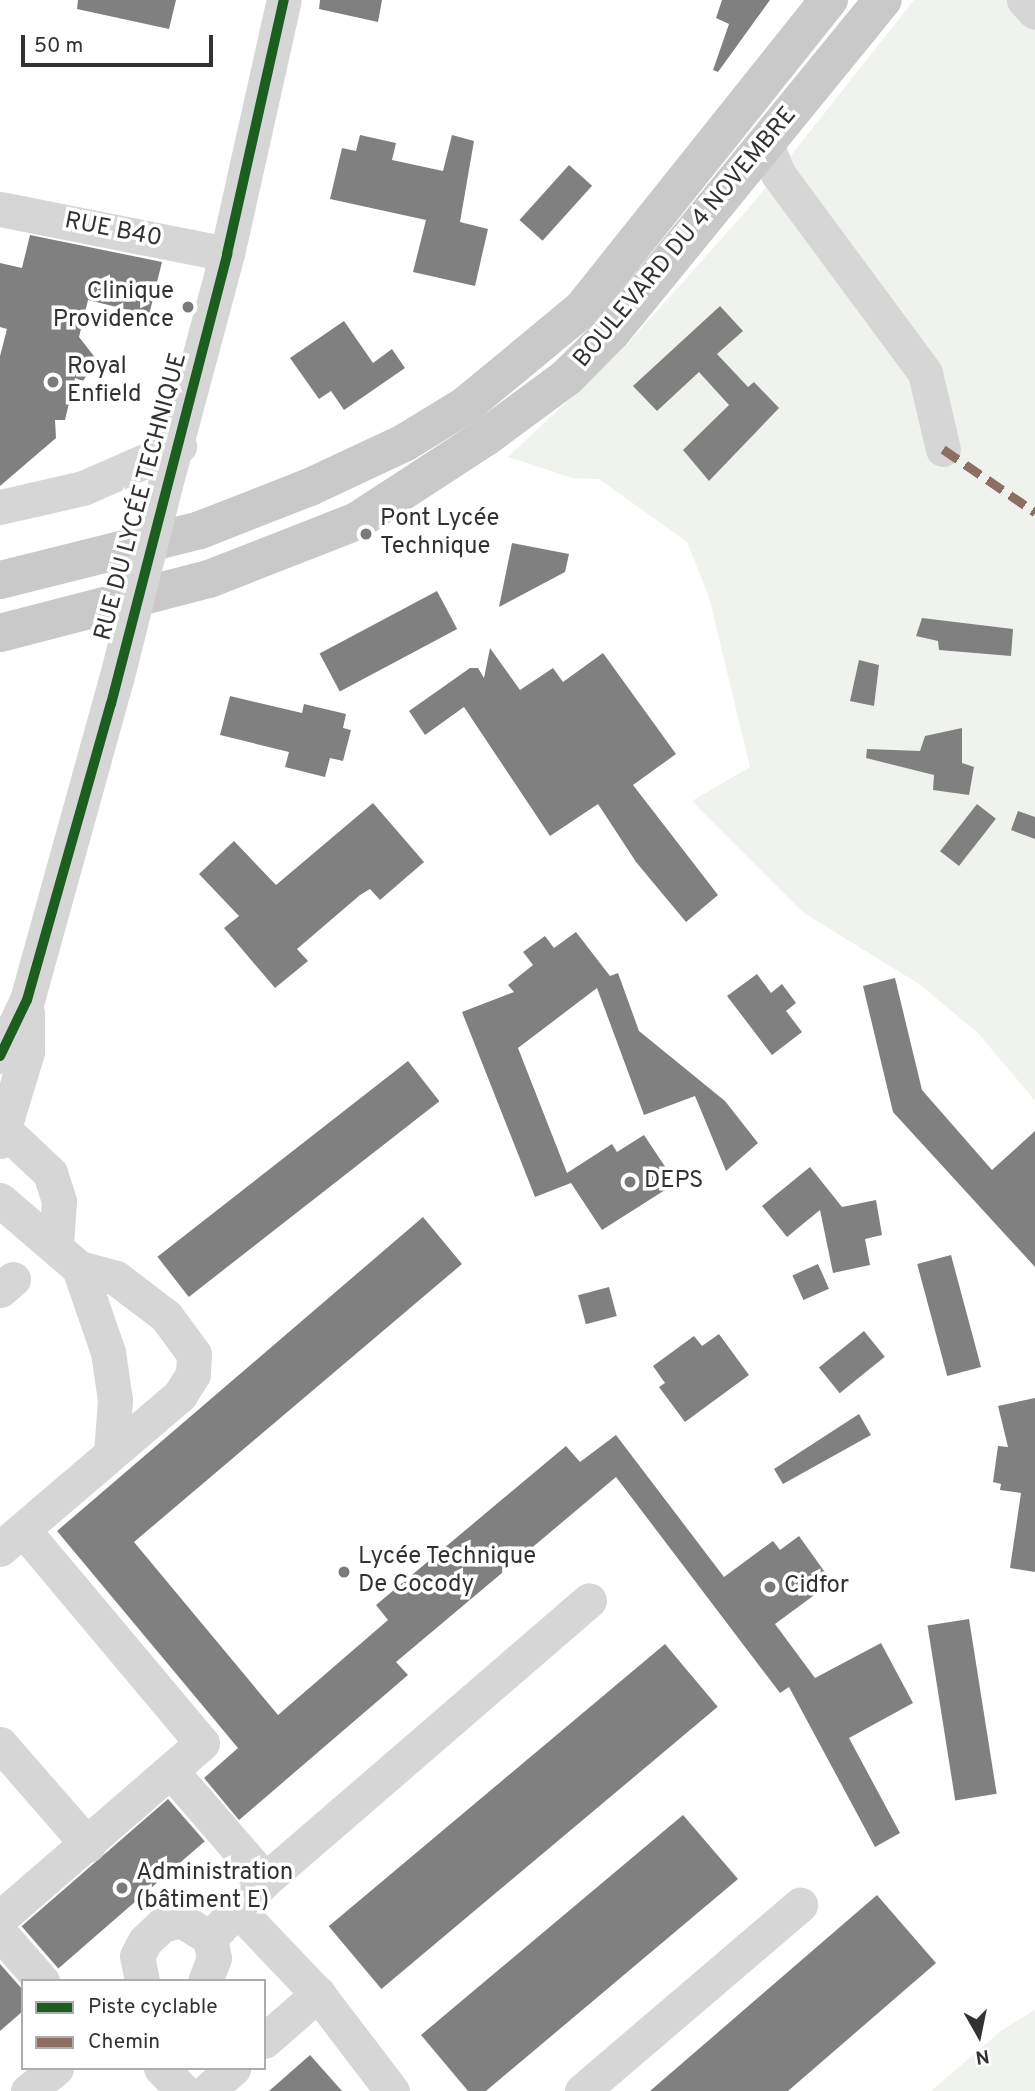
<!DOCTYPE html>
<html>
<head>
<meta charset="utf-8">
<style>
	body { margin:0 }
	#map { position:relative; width:1035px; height:2091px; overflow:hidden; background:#fff; font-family:Overpass,sans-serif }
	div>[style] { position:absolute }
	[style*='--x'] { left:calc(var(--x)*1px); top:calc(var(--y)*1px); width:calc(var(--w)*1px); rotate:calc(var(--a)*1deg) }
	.green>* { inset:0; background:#f0f3ed }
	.building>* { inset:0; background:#808080; transform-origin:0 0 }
	.minor>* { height:35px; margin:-17.5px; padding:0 17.5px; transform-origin:17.5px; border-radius:17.5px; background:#d6d6d6 }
	.major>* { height:38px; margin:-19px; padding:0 19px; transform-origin:19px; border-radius:19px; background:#c9c9c9 }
	.minor-bridge>* { height:35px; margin:-17.5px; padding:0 17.5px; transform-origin:17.5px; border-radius:17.5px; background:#d6d6d6 }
	.quiet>* { height:9px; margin-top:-4.5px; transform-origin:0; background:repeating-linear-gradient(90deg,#8d6e63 0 18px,transparent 0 27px) }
	.cycleway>* { height:10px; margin:-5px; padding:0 5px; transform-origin:5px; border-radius:5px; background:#1b5e20 }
	.dots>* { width:19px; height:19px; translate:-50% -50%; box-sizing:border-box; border:4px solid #fff; border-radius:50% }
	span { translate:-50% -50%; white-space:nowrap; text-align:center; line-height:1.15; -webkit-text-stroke:7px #fff; paint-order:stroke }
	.street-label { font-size:24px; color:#323232 }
	.poi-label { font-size:24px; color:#323232 }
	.right { translate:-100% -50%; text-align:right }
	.left { translate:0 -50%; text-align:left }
	.legend { position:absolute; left:21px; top:1979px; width:245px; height:91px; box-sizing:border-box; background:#fff; border:2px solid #adadad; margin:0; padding:9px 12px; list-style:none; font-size:21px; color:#323232 }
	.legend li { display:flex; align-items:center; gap:14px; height:35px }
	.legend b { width:35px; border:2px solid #adadad }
	.north { position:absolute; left:944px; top:2000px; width:70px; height:70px; -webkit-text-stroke:5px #fff; paint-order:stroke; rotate:171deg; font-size:19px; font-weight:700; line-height:28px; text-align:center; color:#323232 }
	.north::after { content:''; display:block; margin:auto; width:24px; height:32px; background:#323232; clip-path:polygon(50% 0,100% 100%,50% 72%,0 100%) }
	.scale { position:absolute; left:21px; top:35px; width:192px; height:32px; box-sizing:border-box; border:4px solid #323232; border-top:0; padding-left:9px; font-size:21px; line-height:24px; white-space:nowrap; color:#323232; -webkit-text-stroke:5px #fff; paint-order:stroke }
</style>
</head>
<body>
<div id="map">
	<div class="green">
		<div style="clip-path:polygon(914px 0,1035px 0,1035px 1101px,978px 1033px,919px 984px,804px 913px,692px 801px,750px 767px,709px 597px,687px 542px,599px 479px,572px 478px,508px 457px,624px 348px,754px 202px)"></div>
		<div style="clip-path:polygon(1035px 2010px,1035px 2091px,931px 2091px,1002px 2030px)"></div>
	</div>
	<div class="building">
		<div style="clip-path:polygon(78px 0,176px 0,169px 29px,77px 9px)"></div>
		<div style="clip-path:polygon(320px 0,382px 0,378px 22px,319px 9px)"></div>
		<div style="clip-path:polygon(722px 0,770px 0,718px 72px,713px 70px,729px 24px,716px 18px)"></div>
		<div style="clip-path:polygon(360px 135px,396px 143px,392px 160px,443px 171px,452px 135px,474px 141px,460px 222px,488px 229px,475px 286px,413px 272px,426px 220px,330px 199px,342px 148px,356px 151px)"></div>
		<div style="left:569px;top:165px;width:31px;height:74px;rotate:42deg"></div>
		<div style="clip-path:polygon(30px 235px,162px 262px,149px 315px,88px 300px,79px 337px,97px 360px,83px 381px,75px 378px,65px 420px,55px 420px,56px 438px,0 486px,0 356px,7px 329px,0 327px,0 263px,22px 268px)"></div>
		<div style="clip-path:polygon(720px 306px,743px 331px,717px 354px,748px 387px,754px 382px,779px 408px,709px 481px,683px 450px,729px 405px,699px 372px,657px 411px,633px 386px)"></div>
		<div style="clip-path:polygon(344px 321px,373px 363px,392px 349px,405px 368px,344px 410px,331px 391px,319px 399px,290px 358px)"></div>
		<div style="clip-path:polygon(512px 543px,569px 554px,565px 572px,499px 607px)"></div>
		<div style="left:437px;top:591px;width:43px;height:133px;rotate:62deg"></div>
		<div style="clip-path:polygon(922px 618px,1013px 629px,1011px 656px,939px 650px,938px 641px,916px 636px)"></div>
		<div style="clip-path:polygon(490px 648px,520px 690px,553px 668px,563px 682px,603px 653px,676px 754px,633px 785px,718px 895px,686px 922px,636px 862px,598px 804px,550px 836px,464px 707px,425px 735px,409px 711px,470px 668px,478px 668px,484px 678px)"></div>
		<div style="clip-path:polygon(859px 660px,879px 665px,874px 706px,850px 701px)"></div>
		<div style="clip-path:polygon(230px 696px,302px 713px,304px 704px,346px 714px,343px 728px,351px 730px,343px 761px,330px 758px,325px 777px,285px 767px,289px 752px,220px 735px)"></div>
		<div style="clip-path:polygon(962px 728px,962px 763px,974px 767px,969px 795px,933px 790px,934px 775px,866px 758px,867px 749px,920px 751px,925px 736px)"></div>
		<div style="clip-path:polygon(373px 803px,424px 862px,380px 900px,370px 889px,360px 895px,297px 949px,308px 961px,275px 988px,224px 928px,239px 916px,199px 874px,234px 841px,276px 885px)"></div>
		<div style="left:977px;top:804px;width:24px;height:60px;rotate:38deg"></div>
		<div style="clip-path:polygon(1018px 811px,1035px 817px,1035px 839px,1011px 830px)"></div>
		<div style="clip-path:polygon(576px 932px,610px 976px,618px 973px,639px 1031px,725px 1101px,758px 1143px,726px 1171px,695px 1096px,644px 1115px,597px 988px,518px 1048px,567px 1173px,612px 1144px,617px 1152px,644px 1135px,676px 1183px,602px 1230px,571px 1183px,535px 1197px,462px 1012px,514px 992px,508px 985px,533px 965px,523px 952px,545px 936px,554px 948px)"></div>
		<div style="clip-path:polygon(757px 974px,771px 993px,782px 984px,796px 1003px,786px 1011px,802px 1032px,772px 1055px,727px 996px)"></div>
		<div style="clip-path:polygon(895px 978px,922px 1090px,992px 1170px,1035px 1131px,1035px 1267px,893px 1112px,863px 986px)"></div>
		<div style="left:408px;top:1061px;width:51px;height:318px;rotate:52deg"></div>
		<div style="clip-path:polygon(810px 1167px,842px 1207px,876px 1200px,882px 1235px,865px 1239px,870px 1265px,833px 1273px,820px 1210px,787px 1237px,762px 1206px)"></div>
		<div style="clip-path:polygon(423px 1217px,462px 1264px,134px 1542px,278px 1715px,388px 1620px,376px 1605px,566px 1446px,580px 1462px,616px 1435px,724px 1577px,773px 1541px,780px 1550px,799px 1536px,832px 1582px,775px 1624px,815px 1678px,881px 1643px,913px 1703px,849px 1738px,900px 1833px,875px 1847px,789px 1687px,780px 1693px,616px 1477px,396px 1662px,408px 1675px,239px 1820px,204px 1778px,238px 1748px,57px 1531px)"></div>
		<div style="left:951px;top:1255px;width:116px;height:35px;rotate:75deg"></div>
		<div style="left:818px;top:1264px;width:27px;height:28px;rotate:66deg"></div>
		<div style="left:609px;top:1287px;width:30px;height:32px;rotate:75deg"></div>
		<div style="left:864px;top:1331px;width:33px;height:58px;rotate:51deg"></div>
		<div style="clip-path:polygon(719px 1334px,749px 1375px,685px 1422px,659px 1387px,665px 1383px,653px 1366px,694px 1336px,702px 1346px)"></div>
		<div style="clip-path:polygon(1035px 1398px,1035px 1572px,1010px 1568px,1021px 1493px,1000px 1490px,1001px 1484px,993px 1482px,998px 1446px,1008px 1447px,998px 1406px)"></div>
		<div style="clip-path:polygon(859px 1414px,871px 1435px,783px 1484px,774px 1469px)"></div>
		<div style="left:969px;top:1619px;width:177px;height:42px;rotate:81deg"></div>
		<div style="left:665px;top:1644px;width:82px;height:439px;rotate:50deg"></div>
		<div style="left:168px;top:1799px;width:56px;height:194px;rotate:49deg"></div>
		<div style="clip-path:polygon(683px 1815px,738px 1879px,486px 2091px,468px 2091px,421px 2035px)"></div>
		<div style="clip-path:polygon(877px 1895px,936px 1963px,788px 2091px,650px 2091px)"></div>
		<div style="clip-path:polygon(0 1964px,23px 1990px,23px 2011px,0 2031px)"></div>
		<div style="clip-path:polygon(310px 2055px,342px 2091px,269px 2091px)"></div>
	</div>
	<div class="minor">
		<div style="--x:1024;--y:0;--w:16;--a:47"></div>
		<div style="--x:766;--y:144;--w:32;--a:68"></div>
		<div style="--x:778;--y:174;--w:247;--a:53.5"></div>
		<div style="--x:925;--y:373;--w:78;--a:76.7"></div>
		<div style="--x:0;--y:209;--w:231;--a:11.2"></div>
		<div style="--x:165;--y:485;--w:239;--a:-75"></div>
		<div style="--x:227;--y:254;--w:260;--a:-77.4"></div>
		<div style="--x:0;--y:507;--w:85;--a:-12.9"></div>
		<div style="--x:83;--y:488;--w:105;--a:-23.6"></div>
		<div style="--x:0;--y:1056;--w:62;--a:-64.3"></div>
		<div style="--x:27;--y:1000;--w:332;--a:-74.5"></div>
		<div style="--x:0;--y:1126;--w:69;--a:43.2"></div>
		<div style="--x:50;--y:1173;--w:29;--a:72"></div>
		<div style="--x:59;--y:1201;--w:44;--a:93.9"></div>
		<div style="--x:0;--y:1141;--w:93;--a:-73.1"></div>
		<div style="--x:27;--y:1052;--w:39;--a:-90"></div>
		<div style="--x:0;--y:1200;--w:104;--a:40.7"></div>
		<div style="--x:79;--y:1268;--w:38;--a:15"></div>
		<div style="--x:116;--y:1278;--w:63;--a:37.2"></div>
		<div style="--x:166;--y:1316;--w:47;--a:53.6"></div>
		<div style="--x:194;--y:1354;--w:20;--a:93"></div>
		<div style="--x:193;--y:1374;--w:25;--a:122"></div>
		<div style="--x:180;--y:1395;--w:237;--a:139.5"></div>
		<div style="--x:79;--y:1268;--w:89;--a:71"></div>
		<div style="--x:108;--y:1352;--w:49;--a:81.7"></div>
		<div style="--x:115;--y:1400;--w:53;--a:94.3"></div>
		<div style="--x:0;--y:1290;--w:17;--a:-40"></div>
		<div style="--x:0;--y:1744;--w:134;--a:48.9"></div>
		<div style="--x:171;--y:1771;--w:144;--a:49.2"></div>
		<div style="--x:237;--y:1909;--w:117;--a:46.4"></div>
		<div style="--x:318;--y:1994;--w:122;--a:52.7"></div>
		<div style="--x:0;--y:1918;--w:267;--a:-40.9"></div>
		<div style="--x:202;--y:1743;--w:278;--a:-130"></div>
		<div style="--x:0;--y:1933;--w:64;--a:48.8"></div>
		<div style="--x:210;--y:1938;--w:80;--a:-46.5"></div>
		<div style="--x:265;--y:1880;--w:428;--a:-40.8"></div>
		<div style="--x:142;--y:1981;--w:25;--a:-101"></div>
		<div style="--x:137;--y:1956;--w:17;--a:-62"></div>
		<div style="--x:145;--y:1941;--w:23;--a:-43"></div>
		<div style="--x:162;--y:1925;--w:20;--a:-15"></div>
		<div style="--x:181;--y:1920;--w:34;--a:32"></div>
		<div style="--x:210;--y:1938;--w:20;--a:79"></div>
		<div style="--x:214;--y:1958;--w:25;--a:111"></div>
		<div style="--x:264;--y:2041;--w:72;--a:-41"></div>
		<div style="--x:161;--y:2068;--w:32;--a:46"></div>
		<div style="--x:28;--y:2091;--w:36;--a:-39"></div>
		<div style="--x:207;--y:2091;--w:35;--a:-41"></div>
		<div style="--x:582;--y:2091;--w:287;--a:-40.5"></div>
	</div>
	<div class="major">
		<div style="--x:0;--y:580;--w:206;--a:-14"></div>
		<div style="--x:200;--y:530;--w:118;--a:-21.4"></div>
		<div style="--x:310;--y:487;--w:104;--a:-25.1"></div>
		<div style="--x:404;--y:443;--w:73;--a:-31.5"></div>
		<div style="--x:466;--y:405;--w:151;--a:-39.6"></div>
		<div style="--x:582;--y:309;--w:396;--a:-51.4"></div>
		<div style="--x:0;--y:633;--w:216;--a:-14.5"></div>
		<div style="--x:209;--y:579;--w:159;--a:-21.4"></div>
		<div style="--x:357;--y:521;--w:154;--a:-33.1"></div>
		<div style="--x:486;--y:437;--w:101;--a:-36.5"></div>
		<div style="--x:567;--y:377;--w:62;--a:-45"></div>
		<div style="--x:611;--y:333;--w:430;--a:-50.8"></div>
	</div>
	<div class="minor-bridge">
		<div style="--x:116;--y:680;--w:201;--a:-75.9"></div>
	</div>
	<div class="quiet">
		<div style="--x:943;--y:449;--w:112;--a:34.4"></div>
	</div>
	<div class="cycleway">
		<div style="--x:0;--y:1056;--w:62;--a:-64.3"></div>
		<div style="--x:27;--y:1000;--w:308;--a:-74.2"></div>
		<div style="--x:111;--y:704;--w:465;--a:-75.5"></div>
		<div style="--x:227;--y:254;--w:260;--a:-77.4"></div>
	</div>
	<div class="dots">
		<div style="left:188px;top:307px;background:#7a7a7a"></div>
		<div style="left:53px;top:382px;background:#7a7a7a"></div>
		<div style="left:366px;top:534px;background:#7a7a7a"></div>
		<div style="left:630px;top:1182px;background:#7a7a7a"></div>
		<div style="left:344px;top:1572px;background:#7a7a7a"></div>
		<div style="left:770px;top:1587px;background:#7a7a7a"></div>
		<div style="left:122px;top:1888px;background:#7a7a7a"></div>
	</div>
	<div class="street-label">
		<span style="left:113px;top:231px;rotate:11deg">RUE B40</span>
		<span style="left:686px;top:238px;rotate:-50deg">BOULEVARD DU 4 NOVEMBRE</span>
		<span style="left:142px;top:497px;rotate:-75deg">RUE DU LYCÉE TECHNIQUE</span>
	</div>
	<div class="poi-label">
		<span class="right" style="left:174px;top:307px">Clinique<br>Providence</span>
		<span class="left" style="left:67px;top:382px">Royal<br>Enfield</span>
		<span class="left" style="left:380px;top:534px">Pont Lycée<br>Technique</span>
		<span class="left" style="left:644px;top:1182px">DEPS</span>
		<span class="left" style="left:358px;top:1572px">Lycée Technique<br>De Cocody</span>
		<span class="left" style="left:784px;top:1587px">Cidfor</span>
		<span class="left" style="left:136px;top:1888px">Administration<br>(bâtiment E)</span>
	</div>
	<ul class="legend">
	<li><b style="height:9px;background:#1b5e20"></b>Piste cyclable</li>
	<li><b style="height:9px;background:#8d6e63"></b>Chemin</li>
	</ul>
	<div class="north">N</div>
	<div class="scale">50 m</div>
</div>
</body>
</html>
